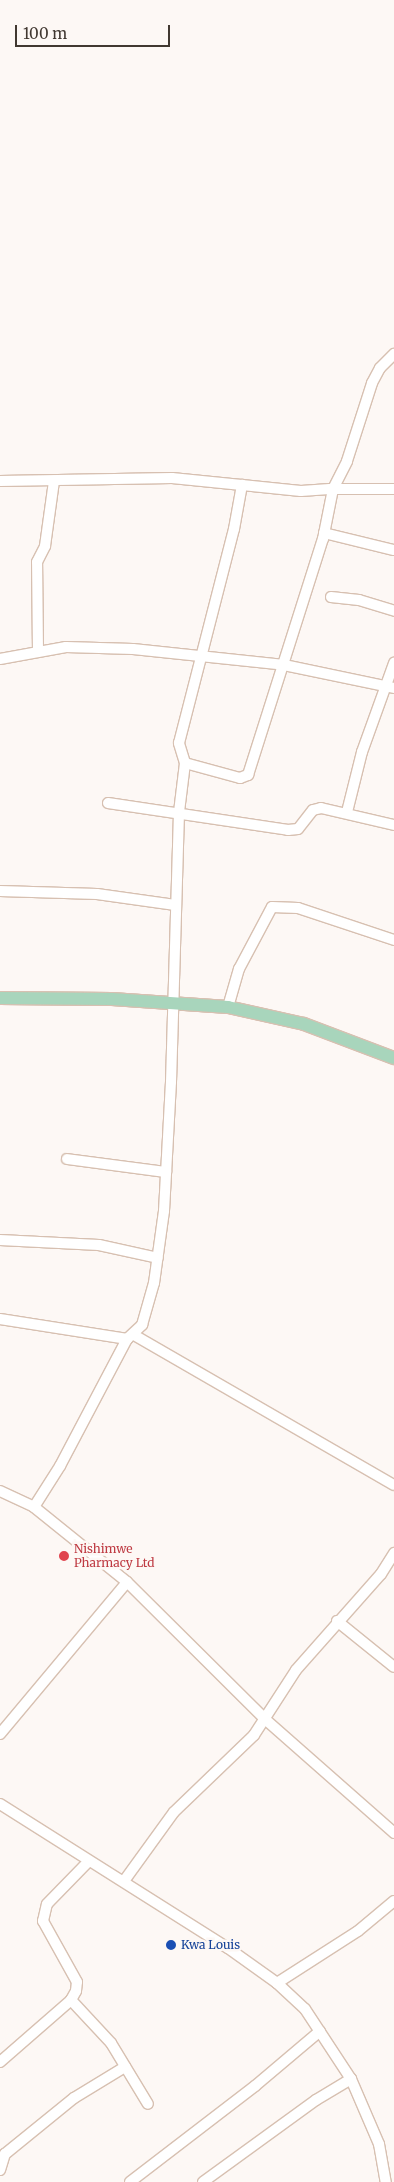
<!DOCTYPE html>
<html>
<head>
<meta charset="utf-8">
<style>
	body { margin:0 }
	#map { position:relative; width:394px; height:2182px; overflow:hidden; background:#fdf8f5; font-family:Merriweather,serif }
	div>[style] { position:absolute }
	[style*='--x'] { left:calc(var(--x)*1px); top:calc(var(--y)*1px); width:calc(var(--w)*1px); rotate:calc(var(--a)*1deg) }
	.roads { filter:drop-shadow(1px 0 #d7c0b1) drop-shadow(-1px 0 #d7c0b1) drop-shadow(0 1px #d7c0b1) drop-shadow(0 -1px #d7c0b1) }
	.minor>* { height:10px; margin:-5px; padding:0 5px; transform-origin:5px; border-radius:5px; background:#fff }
	.major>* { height:12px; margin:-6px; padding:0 6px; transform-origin:6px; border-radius:6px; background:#a8d5bc }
	.dots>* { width:14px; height:14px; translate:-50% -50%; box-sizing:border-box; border:2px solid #fdf8f5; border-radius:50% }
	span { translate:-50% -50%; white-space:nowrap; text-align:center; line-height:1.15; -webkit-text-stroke:5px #fdf8f5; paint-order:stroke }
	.health-label { font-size:12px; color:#be3a42 }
	.left { translate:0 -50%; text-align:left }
	.transit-label { font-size:12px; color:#164399 }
	.scale { position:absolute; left:15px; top:25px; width:155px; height:22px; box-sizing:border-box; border:2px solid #413831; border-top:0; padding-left:6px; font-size:15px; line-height:18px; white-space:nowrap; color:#413831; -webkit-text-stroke:4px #fdf8f5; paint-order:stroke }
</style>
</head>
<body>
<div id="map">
	<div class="roads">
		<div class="minor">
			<div style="--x:0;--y:481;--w:172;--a:-1"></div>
			<div style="--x:172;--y:478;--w:70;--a:5.7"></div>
			<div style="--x:324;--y:533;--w:72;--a:13.7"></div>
			<div style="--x:331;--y:597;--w:28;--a:6"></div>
			<div style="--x:359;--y:600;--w:37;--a:17"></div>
			<div style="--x:38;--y:652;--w:90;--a:-90.6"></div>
			<div style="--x:37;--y:562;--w:18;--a:-63"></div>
			<div style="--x:45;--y:546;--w:66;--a:-82.1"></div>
			<div style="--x:0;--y:659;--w:67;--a:-10.3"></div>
			<div style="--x:66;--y:647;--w:67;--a:1.7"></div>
			<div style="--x:133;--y:649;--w:152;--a:6"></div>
			<div style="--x:284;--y:665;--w:112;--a:11.8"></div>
			<div style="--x:185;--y:763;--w:57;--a:15.3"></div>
			<div style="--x:240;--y:778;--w:9;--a:-21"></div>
			<div style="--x:248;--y:775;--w:248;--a:-72.4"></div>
			<div style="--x:323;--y:539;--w:51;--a:-78.7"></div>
			<div style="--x:333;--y:489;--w:61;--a:0"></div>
			<div style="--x:108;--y:803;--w:182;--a:8.5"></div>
			<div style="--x:288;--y:830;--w:10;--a:-6"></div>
			<div style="--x:298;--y:829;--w:24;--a:-52"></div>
			<div style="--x:313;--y:810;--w:8;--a:-14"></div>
			<div style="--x:321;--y:808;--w:75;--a:13.1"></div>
			<div style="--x:347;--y:812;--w:62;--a:-76"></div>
			<div style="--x:362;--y:752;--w:95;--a:-70.2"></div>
			<div style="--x:0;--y:891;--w:97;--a:1.8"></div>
			<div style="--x:97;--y:894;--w:79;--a:8"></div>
			<div style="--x:228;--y:1007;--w:40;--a:-74"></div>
			<div style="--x:239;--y:969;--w:70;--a:-62"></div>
			<div style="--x:272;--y:907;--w:26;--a:2"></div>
			<div style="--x:298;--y:908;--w:101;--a:18.4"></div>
			<div style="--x:67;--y:1159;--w:100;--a:7.5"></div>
			<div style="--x:0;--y:1240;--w:99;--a:2.9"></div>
			<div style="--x:99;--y:1245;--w:60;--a:12.4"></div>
			<div style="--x:0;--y:1319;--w:129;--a:8.9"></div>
			<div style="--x:134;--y:1335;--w:300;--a:30"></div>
			<div style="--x:0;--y:1491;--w:38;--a:25"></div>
			<div style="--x:34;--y:1507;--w:119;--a:38.9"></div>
			<div style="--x:127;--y:1582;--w:196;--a:44.8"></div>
			<div style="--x:266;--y:1720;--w:171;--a:41.4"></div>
			<div style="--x:34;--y:1507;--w:49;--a:-57.6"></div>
			<div style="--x:60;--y:1466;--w:144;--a:-62.2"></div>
			<div style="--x:127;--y:1339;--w:21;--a:-43"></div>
			<div style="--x:142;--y:1325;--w:44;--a:-74.1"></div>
			<div style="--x:154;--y:1283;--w:73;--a:-82.1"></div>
			<div style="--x:164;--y:1211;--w:129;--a:-86.9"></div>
			<div style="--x:171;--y:1082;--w:270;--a:-88.3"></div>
			<div style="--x:179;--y:812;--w:49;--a:-83"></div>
			<div style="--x:185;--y:763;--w:21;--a:-107"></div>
			<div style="--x:179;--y:743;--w:221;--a:-75.6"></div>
			<div style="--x:234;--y:529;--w:45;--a:-79.7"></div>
			<div style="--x:242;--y:485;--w:59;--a:5.8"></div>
			<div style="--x:301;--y:491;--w:32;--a:-4"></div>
			<div style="--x:333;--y:489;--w:31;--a:-63"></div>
			<div style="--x:347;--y:461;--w:82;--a:-72.2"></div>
			<div style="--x:372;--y:383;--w:17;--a:-62"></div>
			<div style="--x:380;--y:368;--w:20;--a:-45"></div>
			<div style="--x:337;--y:1621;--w:73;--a:38.9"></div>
			<div style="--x:0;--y:1734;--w:198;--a:-50.1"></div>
			<div style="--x:0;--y:1804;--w:270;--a:32.3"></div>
			<div style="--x:228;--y:1948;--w:60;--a:35.5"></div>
			<div style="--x:277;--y:1983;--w:38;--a:43"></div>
			<div style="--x:305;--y:2009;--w:84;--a:56.7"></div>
			<div style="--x:351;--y:2079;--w:71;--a:66.7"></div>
			<div style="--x:379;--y:2144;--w:39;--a:80"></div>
			<div style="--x:124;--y:1881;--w:85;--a:-54.1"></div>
			<div style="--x:174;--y:1812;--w:111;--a:-43.9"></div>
			<div style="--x:254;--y:1735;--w:77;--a:-57.1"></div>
			<div style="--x:296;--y:1670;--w:128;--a:-48.5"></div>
			<div style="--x:381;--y:1574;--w:25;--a:-58"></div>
			<div style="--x:277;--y:1983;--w:96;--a:-32.7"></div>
			<div style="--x:358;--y:1931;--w:47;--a:-39.8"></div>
			<div style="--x:71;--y:2000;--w:59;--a:47.1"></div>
			<div style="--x:111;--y:2043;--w:71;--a:58.8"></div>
			<div style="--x:0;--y:2062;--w:94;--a:-41.1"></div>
			<div style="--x:71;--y:2000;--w:10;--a:-61"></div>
			<div style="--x:76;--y:1991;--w:9;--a:-84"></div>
			<div style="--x:77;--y:1982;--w:70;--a:-119.1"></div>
			<div style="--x:43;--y:1921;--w:17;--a:-77"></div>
			<div style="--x:47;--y:1904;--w:60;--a:-45.7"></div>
			<div style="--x:0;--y:2170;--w:17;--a:-73"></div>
			<div style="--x:5;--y:2154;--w:89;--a:-39.1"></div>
			<div style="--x:74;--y:2098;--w:60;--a:-31.3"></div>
			<div style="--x:130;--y:2182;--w:158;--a:-37.5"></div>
			<div style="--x:255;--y:2086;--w:85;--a:-40.2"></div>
			<div style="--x:203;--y:2182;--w:140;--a:-36"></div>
			<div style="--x:316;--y:2100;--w:41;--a:-31"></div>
		</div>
		<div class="major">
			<div style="--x:0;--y:998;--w:112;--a:0.5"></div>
			<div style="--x:112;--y:999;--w:116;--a:3.9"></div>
			<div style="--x:228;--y:1007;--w:78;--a:12.6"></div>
			<div style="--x:304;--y:1024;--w:96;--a:20.7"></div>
		</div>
	</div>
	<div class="dots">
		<div style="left:64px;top:1556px;background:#e0444e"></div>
		<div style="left:171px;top:1945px;background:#1a4fb4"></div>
	</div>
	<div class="health-label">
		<span class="left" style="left:74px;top:1556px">Nishimwe<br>Pharmacy Ltd</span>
	</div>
	<div class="transit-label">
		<span class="left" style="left:181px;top:1945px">Kwa Louis</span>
	</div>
	<div class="scale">100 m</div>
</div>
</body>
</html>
